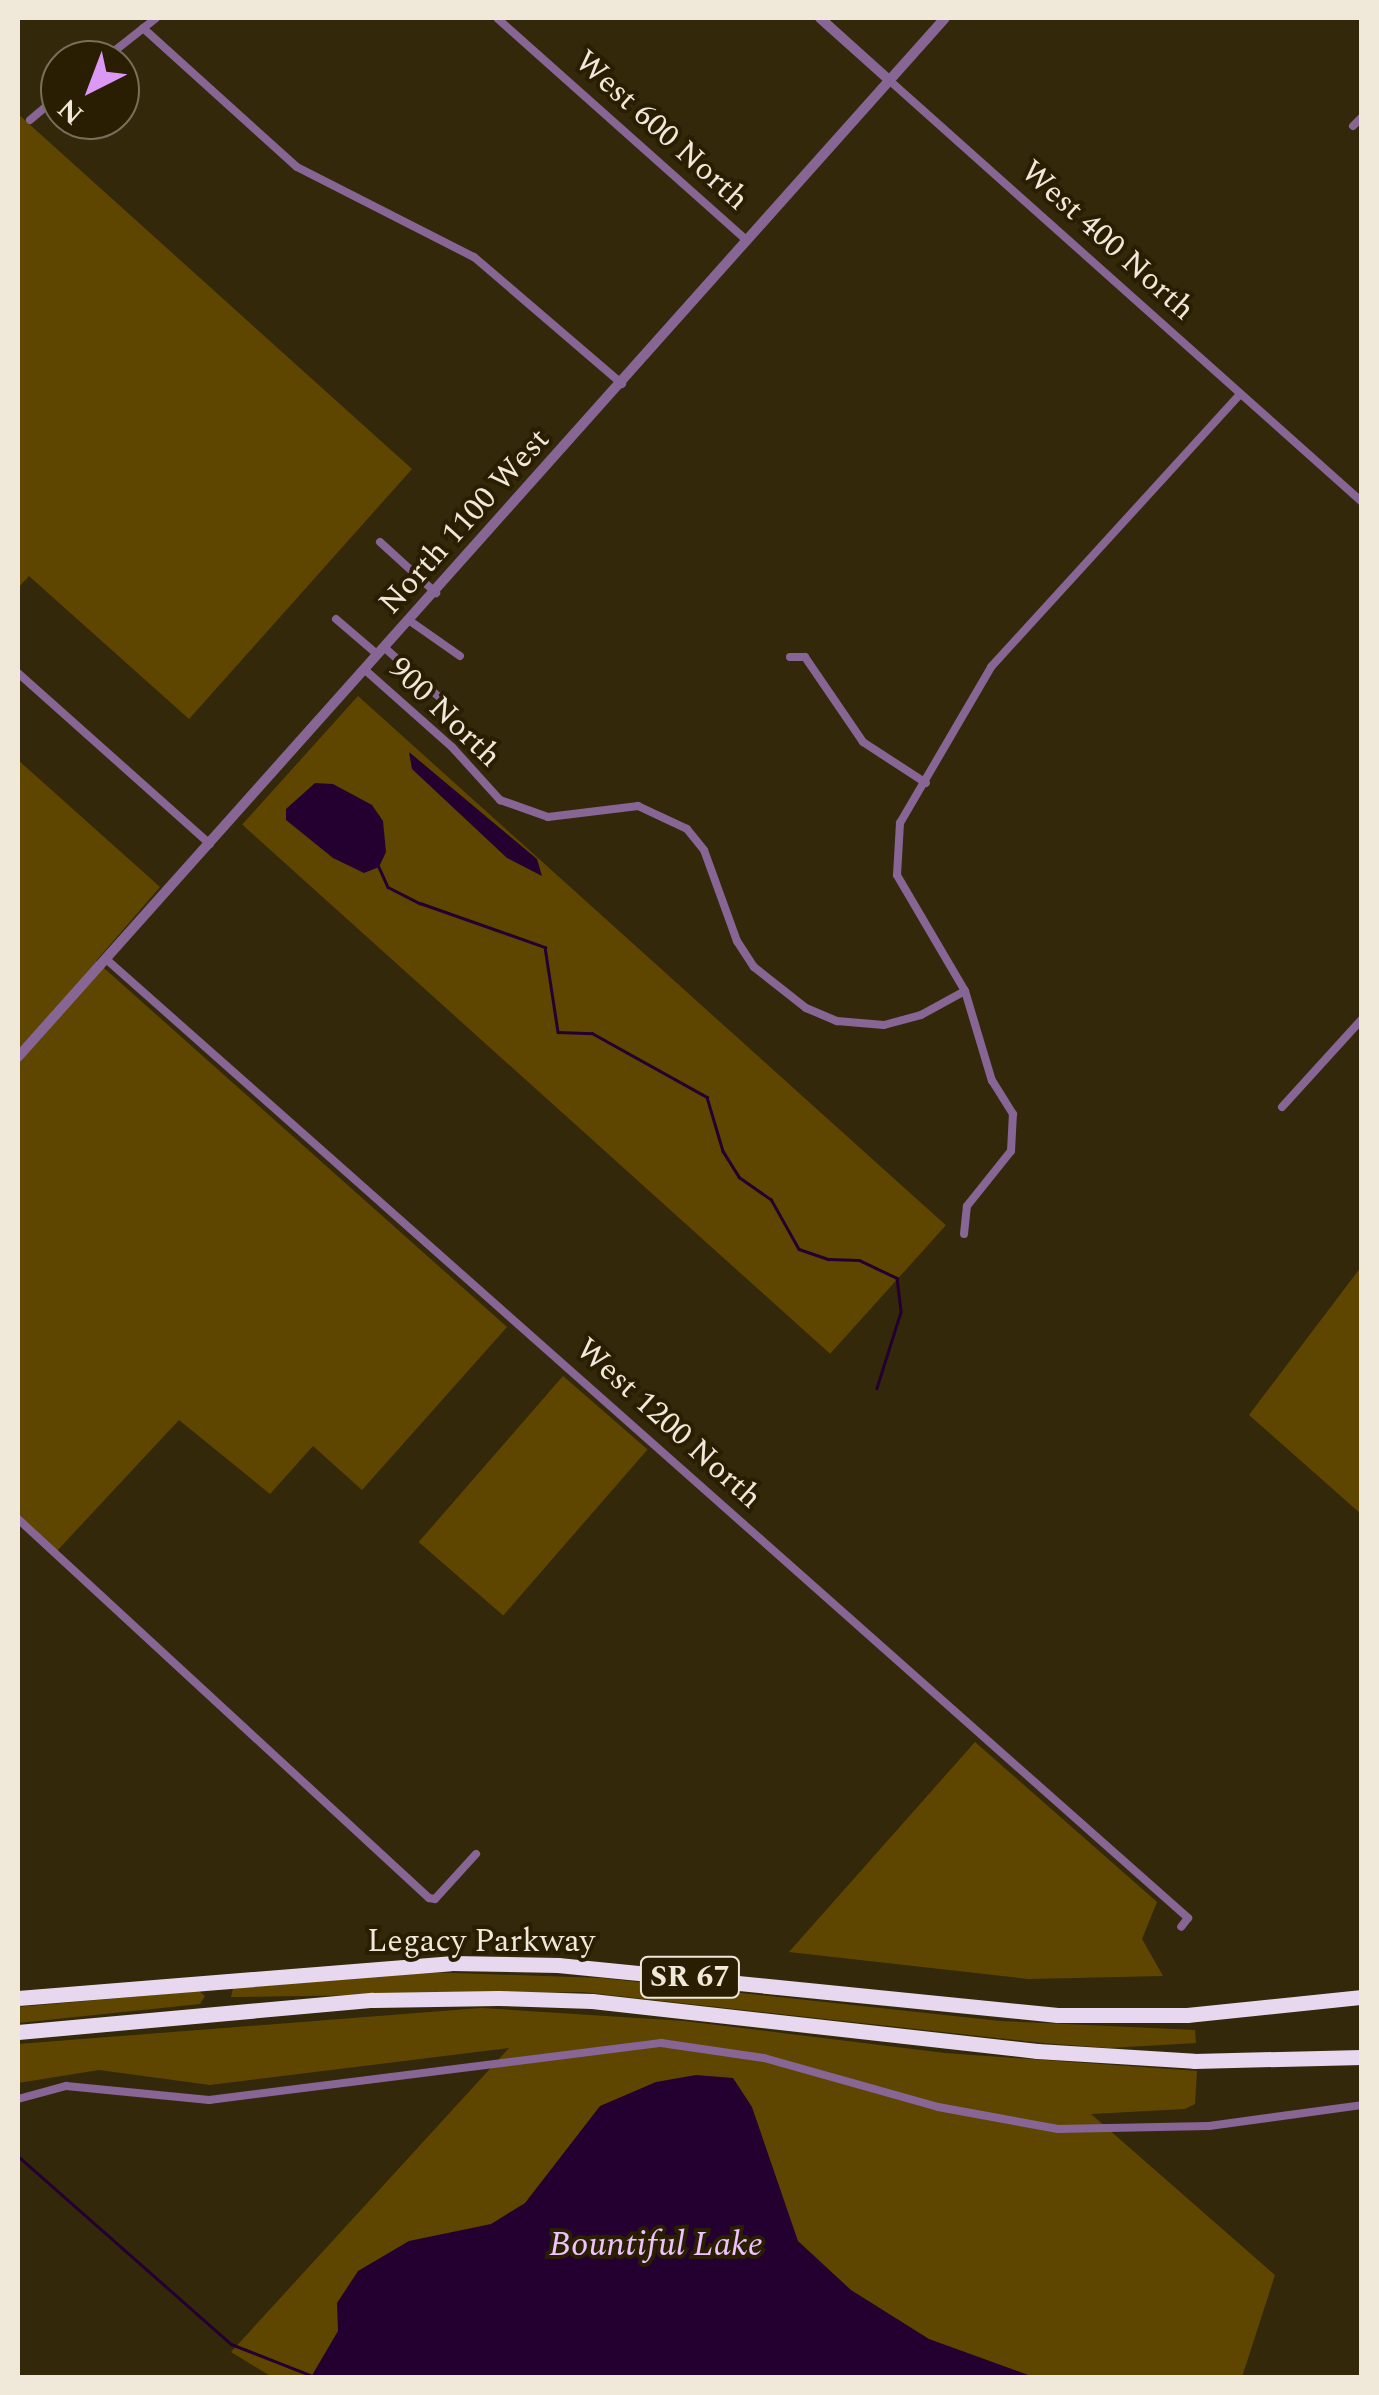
<!DOCTYPE html>
<html>
<head>
<meta charset="utf-8">
<style>
	body { margin:0 }
	#map { position:relative; width:1379px; height:2395px; overflow:hidden; background:#34280b; font-family:Spectral,serif }
	div>[style] { position:absolute }
	[style*='--x'] { left:calc(var(--x)*1px); top:calc(var(--y)*1px); width:calc(var(--w)*1px); rotate:calc(var(--a)*1deg) }
	.green>* { inset:0; background:#5f4600; transform-origin:0 0 }
	.water>* { inset:0; background:#240030 }
	.stream>* { height:2.5px; margin:-1.25px; padding:0 1.25px; transform-origin:1.25px; border-radius:1.25px; background:#240030 }
	.minor>* { height:8px; margin:-4px; padding:0 4px; transform-origin:4px; border-radius:4px; background:#876695 }
	.tertiary>* { height:10px; margin:-5px; padding:0 5px; transform-origin:5px; border-radius:5px; background:#876695 }
	.motorway>* { height:15px; margin:-7.5px; padding:0 7.5px; transform-origin:7.5px; border-radius:7.5px; background:#e8d8ef }
	span { translate:-50% -50%; white-space:nowrap; text-align:center; line-height:1.15; -webkit-text-stroke:8px #2a1e02; paint-order:stroke }
	.shield-label span { padding:2px 8px; background:#2a1e02; border:2px solid; border-radius:8px; -webkit-text-stroke-width:0 }
	.shield-label { font-size:30px; color:#f0e8d8; font-weight:700 }
	.street-label { font-size:32px; color:#f0e8d8 }
	.water-label { font-size:35px; color:#edc4fe; font-style:italic }
	.frame { position:absolute; inset:0; border:20px solid #f0e8d8; pointer-events:none }
	.north { position:absolute; left:40px; top:40px; width:100px; height:100px; box-sizing:border-box; background:#2a1e02; border:2px solid #796f58; border-radius:50%; rotate:222deg; font-size:28px; font-weight:700; line-height:40px; text-align:center; color:#f0e8d8 }
	.north::after { content:''; display:block; margin:auto; width:35px; height:45px; background:#db99f5; clip-path:polygon(50% 0,100% 100%,50% 72%,0 100%) }
</style>
</head>
<body>
<div id="map">
	<div class="green">
		<div style="clip-path:polygon(18px 114px,412px 469px,189px 719px,29px 576px,18px 588px)"></div>
		<div style="left:358px;top:696px;width:791px;height:173px;rotate:42deg"></div>
		<div style="clip-path:polygon(18px 760px,160px 887px,96px 961px,507px 1327px,362px 1490px,313px 1446px,270px 1494px,179px 1420px,55px 1553px,18px 1519px)"></div>
		<div style="clip-path:polygon(1361px 1267px,1361px 1514px,1249px 1415px)"></div>
		<div style="left:563px;top:1376px;width:112px;height:220px;rotate:41deg"></div>
		<div style="clip-path:polygon(975px 1742px,1157px 1902px,1142px 1939px,1163px 1976px,1028px 1979px,789px 1952px)"></div>
		<div style="clip-path:polygon(423px 1972px,601px 1978px,1000px 2021px,1195px 2030px,1196px 2043px,1109px 2048px,1043px 2043px,582px 1992px,231px 1997px,233px 1988px)"></div>
		<div style="clip-path:polygon(199px 1991px,205px 1996px,200px 2004px,18px 2023px,18px 2007px)"></div>
		<div style="clip-path:polygon(481px 2008px,684px 2021px,945px 2053px,1197px 2071px,1195px 2104px,1185px 2109px,1091px 2114px,1275px 2275px,1242px 2377px,272px 2377px,231px 2352px,509px 2048px,210px 2085px,99px 2070px,18px 2083px,18px 2044px)"></div>
	</div>
	<div class="water">
		<div style="clip-path:polygon(409px 752px,537px 859px,542px 876px,507px 858px,412px 769px)"></div>
		<div style="clip-path:polygon(315px 783px,333px 784px,372px 805px,383px 821px,386px 852px,379px 867px,364px 873px,333px 858px,286px 820px,286px 809px)"></div>
		<div style="clip-path:polygon(696px 2075px,733px 2078px,752px 2107px,798px 2241px,851px 2290px,929px 2339px,1034px 2377px,311px 2377px,338px 2331px,337px 2303px,358px 2271px,409px 2241px,491px 2224px,525px 2203px,600px 2106px,656px 2082px)"></div>
	</div>
	<div class="stream">
		<div style="--x:379;--y:867;--w:22;--a:66"></div>
		<div style="--x:388;--y:887;--w:36;--a:27"></div>
		<div style="--x:420;--y:903;--w:133;--a:19.4"></div>
		<div style="--x:545;--y:947;--w:86;--a:81.3"></div>
		<div style="--x:558;--y:1032;--w:34;--a:2"></div>
		<div style="--x:592;--y:1033;--w:132;--a:29.1"></div>
		<div style="--x:707;--y:1097;--w:56;--a:73.5"></div>
		<div style="--x:723;--y:1151;--w:31;--a:58"></div>
		<div style="--x:739;--y:1177;--w:39;--a:35"></div>
		<div style="--x:771;--y:1199;--w:57;--a:60.8"></div>
		<div style="--x:799;--y:1249;--w:31;--a:19"></div>
		<div style="--x:828;--y:1259;--w:31;--a:2"></div>
		<div style="--x:859;--y:1260;--w:42;--a:25.3"></div>
		<div style="--x:897;--y:1278;--w:34;--a:83"></div>
		<div style="--x:901;--y:1312;--w:80;--a:107.5"></div>
		<div style="--x:18;--y:2156;--w:284;--a:41.4"></div>
		<div style="--x:231;--y:2344;--w:85;--a:21.4"></div>
	</div>
	<div class="minor">
		<div style="--x:497;--y:18;--w:335;--a:41.7"></div>
		<div style="--x:143;--y:28;--w:207;--a:42.1"></div>
		<div style="--x:297;--y:167;--w:199;--a:27"></div>
		<div style="--x:474;--y:257;--w:195;--a:40.6"></div>
		<div style="--x:103;--y:60;--w:68;--a:-38.4"></div>
		<div style="--x:889;--y:80;--w:634;--a:41.74"></div>
		<div style="--x:30;--y:120;--w:39;--a:-40"></div>
		<div style="--x:1353;--y:126;--w:13;--a:-45"></div>
		<div style="--x:380;--y:542;--w:76;--a:42.3"></div>
		<div style="--x:336;--y:619;--w:55;--a:40.6"></div>
		<div style="--x:410;--y:621;--w:61;--a:35"></div>
		<div style="--x:385;--y:648;--w:72;--a:42.2"></div>
		<div style="--x:790;--y:657;--w:15;--a:0"></div>
		<div style="--x:805;--y:657;--w:103;--a:55.7"></div>
		<div style="--x:863;--y:742;--w:75;--a:33.1"></div>
		<div style="--x:364;--y:669;--w:118;--a:41.6"></div>
		<div style="--x:452;--y:747;--w:72;--a:47.8"></div>
		<div style="--x:500;--y:800;--w:51;--a:19.5"></div>
		<div style="--x:548;--y:817;--w:91;--a:-7"></div>
		<div style="--x:638;--y:806;--w:54;--a:25.1"></div>
		<div style="--x:687;--y:829;--w:27;--a:51"></div>
		<div style="--x:704;--y:850;--w:97;--a:70.1"></div>
		<div style="--x:737;--y:941;--w:31;--a:57"></div>
		<div style="--x:754;--y:967;--w:66;--a:38.3"></div>
		<div style="--x:806;--y:1008;--w:34;--a:23"></div>
		<div style="--x:837;--y:1021;--w:47;--a:4.9"></div>
		<div style="--x:884;--y:1025;--w:38;--a:-15"></div>
		<div style="--x:921;--y:1015;--w:50;--a:-28.6"></div>
		<div style="--x:18;--y:673;--w:257;--a:41.7"></div>
		<div style="--x:106;--y:959;--w:1446;--a:41.55"></div>
		<div style="--x:1188;--y:1918;--w:11;--a:128"></div>
		<div style="--x:1282;--y:1107;--w:119;--a:-47.7"></div>
		<div style="--x:964;--y:1234;--w:28;--a:-84"></div>
		<div style="--x:967;--y:1206;--w:70;--a:-51.3"></div>
		<div style="--x:1011;--y:1151;--w:37;--a:-87"></div>
		<div style="--x:1013;--y:1114;--w:39;--a:-122"></div>
		<div style="--x:992;--y:1081;--w:94;--a:-106.7"></div>
		<div style="--x:965;--y:991;--w:134;--a:-120.4"></div>
		<div style="--x:897;--y:875;--w:52;--a:-86.7"></div>
		<div style="--x:900;--y:823;--w:181;--a:-59.7"></div>
		<div style="--x:991;--y:667;--w:369;--a:-47.6"></div>
		<div style="--x:18;--y:1519;--w:559;--a:42.68"></div>
		<div style="--x:429;--y:1898;--w:6;--a:9"></div>
		<div style="--x:435;--y:1899;--w:61;--a:-47.7"></div>
		<div style="--x:18;--y:2099;--w:50;--a:-15.2"></div>
		<div style="--x:66;--y:2086;--w:144;--a:5.6"></div>
		<div style="--x:209;--y:2100;--w:456;--a:-7.2"></div>
		<div style="--x:661;--y:2043;--w:104;--a:8.3"></div>
		<div style="--x:764;--y:2058;--w:181;--a:15.7"></div>
		<div style="--x:938;--y:2107;--w:122;--a:10.4"></div>
		<div style="--x:1058;--y:2129;--w:151;--a:-1.1"></div>
		<div style="--x:1209;--y:2126;--w:154;--a:-7.8"></div>
	</div>
	<div class="tertiary">
		<div style="--x:820;--y:18;--w:93;--a:41.9"></div>
		<div style="--x:18;--y:1057;--w:1392;--a:-48.26"></div>
	</div>
	<div class="motorway">
		<div style="--x:18;--y:1998;--w:434;--a:-4.6"></div>
		<div style="--x:451;--y:1963;--w:107;--a:1.1"></div>
		<div style="--x:558;--y:1965;--w:502;--a:5.71"></div>
		<div style="--x:1058;--y:2015;--w:129;--a:0"></div>
		<div style="--x:1187;--y:2015;--w:176;--a:-5.9"></div>
		<div style="--x:18;--y:2032;--w:356;--a:-5.2"></div>
		<div style="--x:373;--y:2000;--w:125;--a:-0.9"></div>
		<div style="--x:498;--y:1998;--w:94;--a:1.8"></div>
		<div style="--x:592;--y:2001;--w:448;--a:6.4"></div>
		<div style="--x:1037;--y:2051;--w:157;--a:3.6"></div>
		<div style="--x:1194;--y:2061;--w:168;--a:-1.4"></div>
	</div>
	<div class="shield-label">
		<span style="left:690px;top:1977px">SR 67</span>
	</div>
	<div class="street-label">
		<span style="left:661px;top:131px;rotate:42deg">West 600 North</span>
		<span style="left:1107px;top:241px;rotate:42deg">West 400 North</span>
		<span style="left:465px;top:522px;rotate:-48deg">North 1100 West</span>
		<span style="left:444px;top:713px;rotate:44deg">900 North</span>
		<span style="left:668px;top:1424px;rotate:42deg">West 1200 North</span>
		<span style="left:481px;top:1942px">Legacy Parkway</span>
	</div>
	<div class="water-label">
		<span style="left:656px;top:2245px">Bountiful Lake</span>
	</div>
	<div class="frame"></div>
	<div class="north">N</div>
</div>
</body>
</html>
